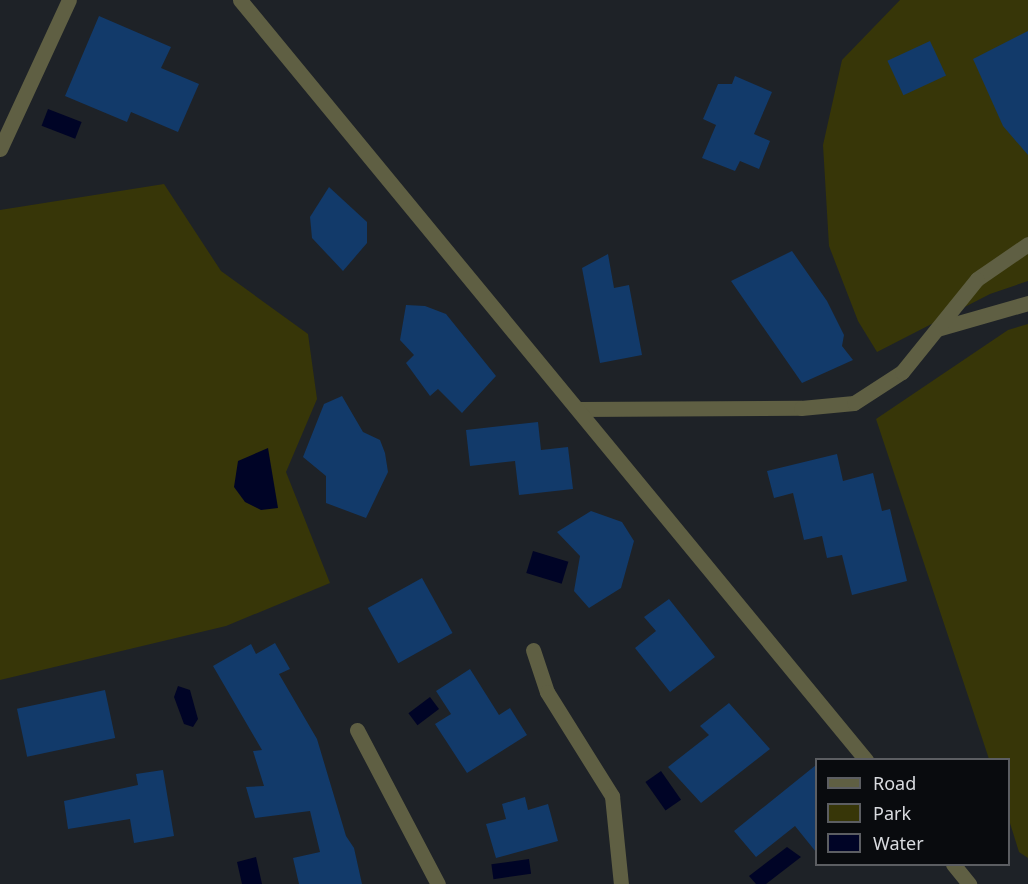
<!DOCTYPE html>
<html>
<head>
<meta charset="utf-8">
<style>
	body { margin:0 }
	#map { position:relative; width:1028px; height:884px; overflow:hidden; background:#1e2227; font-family:"Noto Sans",sans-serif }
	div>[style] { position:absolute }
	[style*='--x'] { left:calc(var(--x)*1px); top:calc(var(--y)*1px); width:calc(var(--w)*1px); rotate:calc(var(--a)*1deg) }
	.green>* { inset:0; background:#373608 }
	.water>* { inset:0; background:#000426; transform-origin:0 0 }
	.building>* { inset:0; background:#123a6a; transform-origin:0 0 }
	.service>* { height:15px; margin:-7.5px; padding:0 7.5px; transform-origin:7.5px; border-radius:7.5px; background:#5f5f43 }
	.minor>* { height:15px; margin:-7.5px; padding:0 7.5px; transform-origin:7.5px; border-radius:7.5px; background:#5f5f43 }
	.tertiary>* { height:15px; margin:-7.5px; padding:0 7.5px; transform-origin:7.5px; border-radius:7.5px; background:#5f5f43 }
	span { translate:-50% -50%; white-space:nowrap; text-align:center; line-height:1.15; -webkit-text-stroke:5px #090b0e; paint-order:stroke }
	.legend { position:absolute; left:815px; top:758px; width:195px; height:108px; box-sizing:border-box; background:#090b0e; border:2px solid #5c5e62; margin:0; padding:8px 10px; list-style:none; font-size:18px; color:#d9dbdf }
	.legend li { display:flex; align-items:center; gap:12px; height:30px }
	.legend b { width:30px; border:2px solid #5c5e62 }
</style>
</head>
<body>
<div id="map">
	<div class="green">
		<div style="clip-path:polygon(900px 0,1028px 0,1028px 281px,990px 294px,877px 352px,858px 321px,829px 246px,823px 145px,842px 60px)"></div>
		<div style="clip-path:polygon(164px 184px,221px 271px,308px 334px,317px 399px,286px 472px,330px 583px,226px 626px,0 680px,0 210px)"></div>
		<div style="clip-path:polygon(1028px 324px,1028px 858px,1019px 852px,1009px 820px,1008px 760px,989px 759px,876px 419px,1008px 330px)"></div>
	</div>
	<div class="water">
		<div style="left:48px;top:109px;width:36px;height:18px;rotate:21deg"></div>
		<div style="clip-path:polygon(268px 448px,278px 508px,261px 510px,245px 502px,234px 487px,238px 461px)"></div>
		<div style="left:533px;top:551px;width:37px;height:23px;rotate:17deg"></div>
		<div style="clip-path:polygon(178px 686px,190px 690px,198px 719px,193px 727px,184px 724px,174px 697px)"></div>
		<div style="left:430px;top:697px;width:15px;height:27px;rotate:53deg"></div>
		<div style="left:661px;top:771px;width:35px;height:19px;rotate:55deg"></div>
		<div style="clip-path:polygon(787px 847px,801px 857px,766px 884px,756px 884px,749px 876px)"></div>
		<div style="clip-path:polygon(256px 857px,262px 884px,242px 884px,237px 862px)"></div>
		<div style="left:529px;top:859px;width:15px;height:38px;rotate:82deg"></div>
	</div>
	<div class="building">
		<div style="clip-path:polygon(99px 16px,171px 47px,161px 68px,199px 84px,178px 132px,131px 112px,127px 122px,65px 96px)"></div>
		<div style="clip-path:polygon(1028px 31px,1028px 155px,1003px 126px,973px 59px)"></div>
		<div style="left:930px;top:41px;width:38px;height:47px;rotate:65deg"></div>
		<div style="clip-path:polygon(735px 76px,772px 92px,754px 134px,770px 141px,759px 169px,740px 161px,735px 171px,702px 158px,716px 125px,703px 119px,718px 84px,732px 84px)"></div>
		<div style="clip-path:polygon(329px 187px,367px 222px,367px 243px,343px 271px,312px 238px,310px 217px)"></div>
		<div style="clip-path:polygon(792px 251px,827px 301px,844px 335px,842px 346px,853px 360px,802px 383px,731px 281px)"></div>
		<div style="clip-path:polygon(608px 254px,614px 288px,629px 285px,642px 355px,600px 363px,582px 268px)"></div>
		<div style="clip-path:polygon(406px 305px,425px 306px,446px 314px,496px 376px,462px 413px,438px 389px,430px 396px,406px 363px,414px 355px,400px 340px)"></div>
		<div style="clip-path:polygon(342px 396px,363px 432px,380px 440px,385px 453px,388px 472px,366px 518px,326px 503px,326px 476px,303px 457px,324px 404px)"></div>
		<div style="clip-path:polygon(538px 422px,541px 450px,568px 447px,573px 489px,519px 495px,515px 461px,470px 466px,466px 430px)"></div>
		<div style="clip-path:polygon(837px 454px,843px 481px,873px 473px,882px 511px,890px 509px,907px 581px,852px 595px,842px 555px,827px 558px,822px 536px,804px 540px,793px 493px,774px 498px,767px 471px)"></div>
		<div style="clip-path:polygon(591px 511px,622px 522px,634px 541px,621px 588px,589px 608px,574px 591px,580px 556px,557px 532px)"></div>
		<div style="left:422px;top:578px;width:63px;height:62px;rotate:61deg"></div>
		<div style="clip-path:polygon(669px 599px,715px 657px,670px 692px,635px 648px,656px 631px,644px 617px)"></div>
		<div style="clip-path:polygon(275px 643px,290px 669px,279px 674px,317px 739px,346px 836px,354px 848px,362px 884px,299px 884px,293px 858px,320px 852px,310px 811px,255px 818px,246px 787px,264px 786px,253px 751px,262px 750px,213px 666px,251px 644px,256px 654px)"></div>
		<div style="clip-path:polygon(470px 669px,499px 715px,510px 708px,527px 735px,467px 773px,435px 724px,451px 714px,436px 691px)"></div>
		<div style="left:105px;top:690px;width:49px;height:90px;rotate:78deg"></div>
		<div style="clip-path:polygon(729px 703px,770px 749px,701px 803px,668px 767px,709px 735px,700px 726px)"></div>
		<div style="clip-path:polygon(816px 765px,816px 852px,795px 826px,756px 857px,734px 831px)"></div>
		<div style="clip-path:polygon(163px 770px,174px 836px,134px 843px,130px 819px,68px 829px,64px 801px,138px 785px,136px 774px)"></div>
		<div style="clip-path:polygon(525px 797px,528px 810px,548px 804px,558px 841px,496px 858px,486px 824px,506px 819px,502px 804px)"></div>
	</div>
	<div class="service">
		<div style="--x:977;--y:279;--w:62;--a:-34.5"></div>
	</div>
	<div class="minor">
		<div style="--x:0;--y:149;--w:164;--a:-65.2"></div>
		<div style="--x:937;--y:329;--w:95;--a:-15.9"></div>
		<div style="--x:578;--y:409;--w:223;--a:-0.3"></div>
		<div style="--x:801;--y:408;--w:53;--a:-5.4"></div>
		<div style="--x:854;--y:403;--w:57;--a:-32.9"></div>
		<div style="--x:902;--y:372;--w:119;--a:-51.1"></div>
		<div style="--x:533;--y:650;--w:44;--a:71.6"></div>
		<div style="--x:547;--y:692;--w:123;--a:58"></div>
		<div style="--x:612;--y:796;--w:88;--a:84.2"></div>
		<div style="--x:357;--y:730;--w:174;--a:62.3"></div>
	</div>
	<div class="tertiary">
		<div style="--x:240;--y:0;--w:985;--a:50.52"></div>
		<div style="--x:953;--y:864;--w:26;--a:51"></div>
	</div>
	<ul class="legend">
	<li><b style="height:8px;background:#5f5f43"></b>Road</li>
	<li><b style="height:16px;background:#373608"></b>Park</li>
	<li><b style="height:16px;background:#000426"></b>Water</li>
	</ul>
</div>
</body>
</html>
